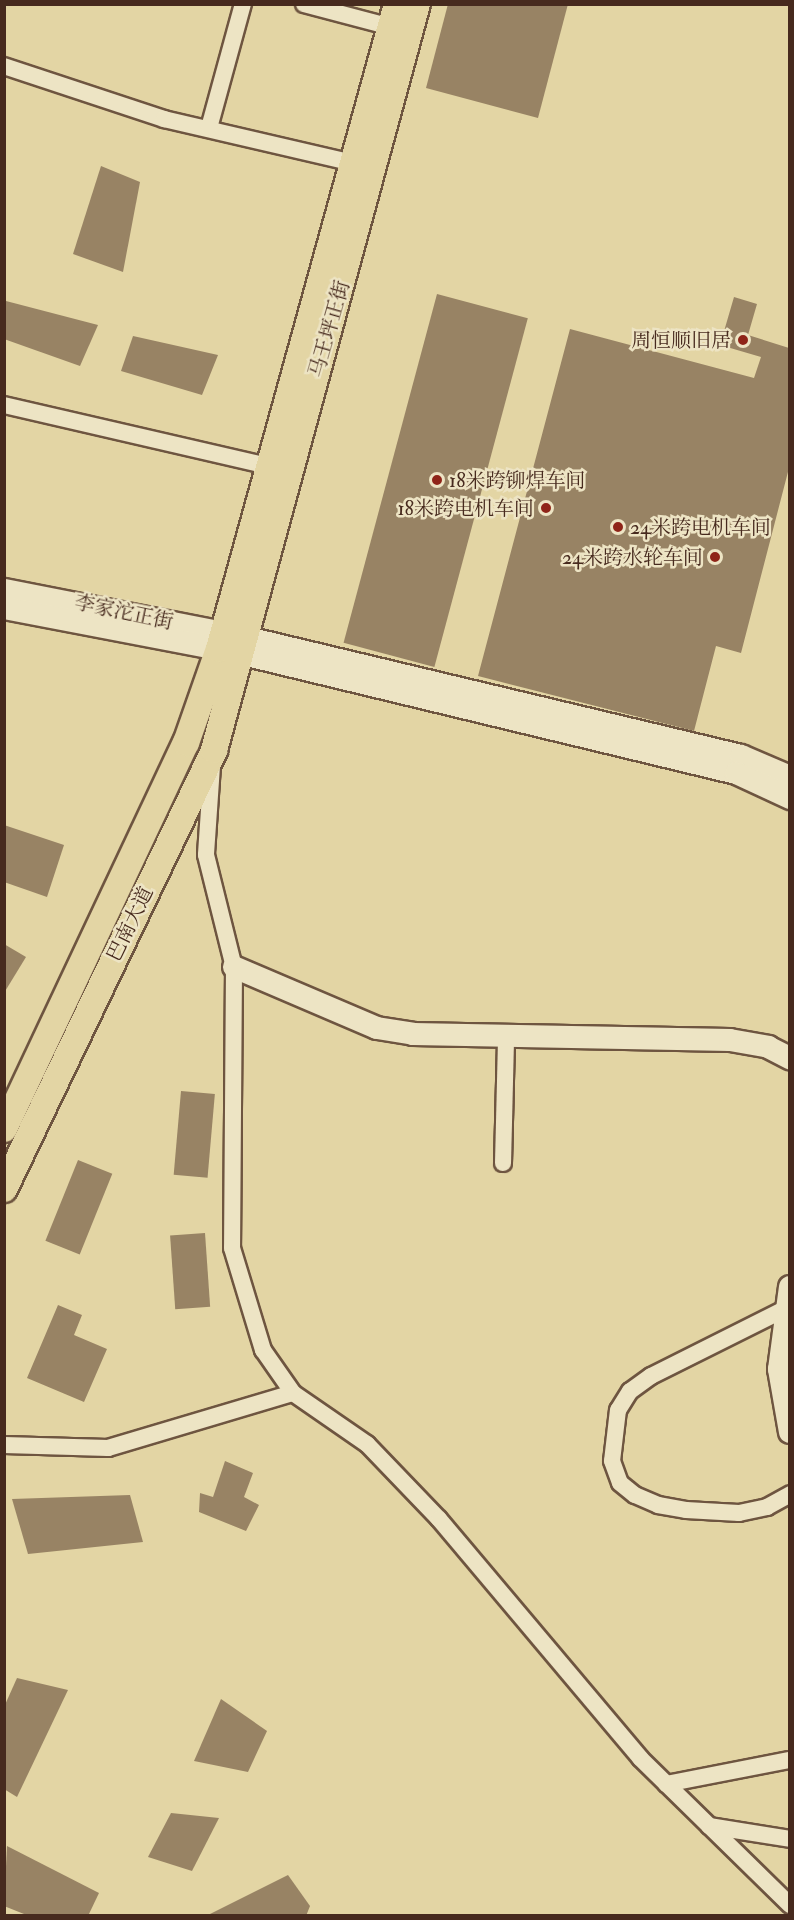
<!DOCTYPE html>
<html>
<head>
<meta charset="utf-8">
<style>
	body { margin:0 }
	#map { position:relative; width:794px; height:1920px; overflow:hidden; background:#e3d5a4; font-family:"IM FELL Double Pica","Noto Serif SC",serif }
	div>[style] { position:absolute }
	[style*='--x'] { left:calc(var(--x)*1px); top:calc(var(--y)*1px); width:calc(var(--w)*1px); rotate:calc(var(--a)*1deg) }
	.building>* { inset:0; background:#988364; transform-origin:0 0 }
	.roads { filter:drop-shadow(2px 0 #6e5540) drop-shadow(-2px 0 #6e5540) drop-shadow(0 2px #6e5540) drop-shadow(0 -2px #6e5540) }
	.street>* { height:16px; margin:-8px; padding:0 8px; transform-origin:8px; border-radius:8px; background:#ede4c4 }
	.secondary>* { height:22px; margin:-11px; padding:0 11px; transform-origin:11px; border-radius:11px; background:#ede4c4 }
	.primary>* { height:26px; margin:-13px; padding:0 13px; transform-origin:13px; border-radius:13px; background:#e3d5a4 }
	.dots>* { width:16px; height:16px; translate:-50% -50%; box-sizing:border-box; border:3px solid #ede4c4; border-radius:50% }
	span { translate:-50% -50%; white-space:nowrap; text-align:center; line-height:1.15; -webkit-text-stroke:5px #ede4c4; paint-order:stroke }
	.street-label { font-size:20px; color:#472a1e }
	.poi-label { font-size:20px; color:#472a1e }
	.right { translate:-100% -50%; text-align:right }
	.left { translate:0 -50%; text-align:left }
	.frame { position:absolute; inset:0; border:6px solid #472a1e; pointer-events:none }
</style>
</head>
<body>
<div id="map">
	<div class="building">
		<div style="clip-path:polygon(448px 4px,568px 4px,538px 118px,426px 88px)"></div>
		<div style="clip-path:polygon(101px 166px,140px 182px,123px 272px,73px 254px)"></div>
		<div style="left:437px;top:294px;width:94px;height:361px;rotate:15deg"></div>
		<div style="clip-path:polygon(734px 297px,757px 304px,748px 335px,789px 348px,789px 468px,741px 653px,716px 646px,694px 731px,478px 676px,570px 329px,754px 378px,761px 357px,720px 345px)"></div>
		<div style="clip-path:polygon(6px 301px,98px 325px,80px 366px,4px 339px)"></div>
		<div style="clip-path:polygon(133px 336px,218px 355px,202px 395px,121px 371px)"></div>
		<div style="clip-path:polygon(4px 825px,64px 845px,47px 897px,4px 882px)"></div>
		<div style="clip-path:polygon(4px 944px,26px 957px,4px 993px)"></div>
		<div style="left:181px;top:1091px;width:34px;height:84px;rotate:5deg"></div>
		<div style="left:78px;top:1160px;width:37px;height:87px;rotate:22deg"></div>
		<div style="left:205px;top:1233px;width:74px;height:35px;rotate:86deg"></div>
		<div style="clip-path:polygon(58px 1305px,82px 1315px,74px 1335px,107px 1349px,84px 1402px,27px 1378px)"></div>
		<div style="clip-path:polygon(225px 1461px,253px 1473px,244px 1497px,259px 1505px,246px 1531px,199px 1512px,200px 1493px,213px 1497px)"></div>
		<div style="clip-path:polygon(130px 1495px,143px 1542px,28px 1554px,12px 1499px)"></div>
		<div style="clip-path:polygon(17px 1678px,68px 1690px,17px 1797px,4px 1789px,4px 1707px)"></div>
		<div style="clip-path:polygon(221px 1699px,267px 1731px,248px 1772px,194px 1761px)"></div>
		<div style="clip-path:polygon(171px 1813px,219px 1818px,192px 1871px,148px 1857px)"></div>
		<div style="clip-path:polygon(7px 1846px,99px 1893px,88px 1916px,29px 1916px,4px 1906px)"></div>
		<div style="clip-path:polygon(288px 1875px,310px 1906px,306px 1916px,206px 1916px)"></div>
	</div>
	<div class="roads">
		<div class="street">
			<div style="--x:304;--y:4;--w:90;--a:14.8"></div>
			<div style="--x:4;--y:66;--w:169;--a:18.3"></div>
			<div style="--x:164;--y:119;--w:203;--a:13.1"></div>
			<div style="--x:209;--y:128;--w:129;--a:-74.7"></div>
			<div style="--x:4;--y:405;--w:272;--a:13"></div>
			<div style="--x:212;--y:766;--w:89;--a:93.9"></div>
			<div style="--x:206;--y:855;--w:115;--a:76"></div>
			<div style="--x:234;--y:967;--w:281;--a:90.4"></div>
			<div style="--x:232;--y:1248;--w:107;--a:73.1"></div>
			<div style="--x:263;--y:1350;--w:52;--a:55.1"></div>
			<div style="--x:293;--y:1393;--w:90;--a:34.6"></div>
			<div style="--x:367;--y:1444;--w:104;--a:46.2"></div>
			<div style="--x:439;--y:1519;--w:312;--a:49.9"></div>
			<div style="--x:640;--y:1758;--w:210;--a:44.4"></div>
			<div style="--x:503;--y:1163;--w:126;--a:-88.6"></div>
			<div style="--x:785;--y:1309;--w:150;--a:153.4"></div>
			<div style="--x:651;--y:1376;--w:26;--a:144"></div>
			<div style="--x:630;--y:1391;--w:22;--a:122"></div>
			<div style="--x:618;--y:1410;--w:51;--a:96.7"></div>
			<div style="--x:612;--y:1461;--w:23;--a:70"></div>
			<div style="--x:620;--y:1483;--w:19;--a:39"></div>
			<div style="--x:635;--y:1495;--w:25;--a:23"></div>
			<div style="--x:658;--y:1505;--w:28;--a:10"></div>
			<div style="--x:686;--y:1510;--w:53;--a:3.2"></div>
			<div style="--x:739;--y:1513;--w:29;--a:-12"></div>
			<div style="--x:767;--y:1507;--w:26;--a:-29"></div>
			<div style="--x:4;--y:1445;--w:104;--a:1.7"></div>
			<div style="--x:108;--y:1448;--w:193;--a:-16.6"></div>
			<div style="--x:666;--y:1784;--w:126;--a:-11"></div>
			<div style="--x:709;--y:1826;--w:82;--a:9.1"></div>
		</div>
		<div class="secondary">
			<div style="--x:4;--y:590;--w:244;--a:11.1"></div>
			<div style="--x:243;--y:637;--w:512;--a:13.44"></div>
			<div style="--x:741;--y:756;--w:53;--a:23.2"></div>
			<div style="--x:4;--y:608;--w:239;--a:10.8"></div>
			<div style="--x:239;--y:653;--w:511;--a:13.57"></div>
			<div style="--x:736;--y:773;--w:60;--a:24.8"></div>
			<div style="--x:234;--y:967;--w:155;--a:23.1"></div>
			<div style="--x:377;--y:1028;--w:36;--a:9"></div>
			<div style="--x:413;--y:1034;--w:317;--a:1.1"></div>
			<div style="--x:730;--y:1040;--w:39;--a:10"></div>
			<div style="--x:768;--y:1047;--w:25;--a:27"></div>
			<div style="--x:790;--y:1287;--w:83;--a:97.6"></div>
			<div style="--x:779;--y:1369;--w:64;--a:80.1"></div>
		</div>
		<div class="primary">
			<div style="--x:4;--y:1129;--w:427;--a:-64.8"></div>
			<div style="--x:186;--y:743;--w:100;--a:-70.7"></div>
			<div style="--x:219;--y:649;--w:669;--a:-74.57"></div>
			<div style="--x:4;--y:1189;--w:487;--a:-64.4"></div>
			<div style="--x:214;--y:750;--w:773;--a:-74.78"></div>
		</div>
	</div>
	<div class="dots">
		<div style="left:743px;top:340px;background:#8f2418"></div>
		<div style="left:437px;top:480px;background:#8f2418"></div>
		<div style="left:546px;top:508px;background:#8f2418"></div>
		<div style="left:618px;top:527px;background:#8f2418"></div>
		<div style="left:715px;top:557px;background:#8f2418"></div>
	</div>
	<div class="street-label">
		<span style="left:329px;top:329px;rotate:-74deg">马王坪正街</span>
		<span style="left:124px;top:612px;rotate:12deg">李家沱正街</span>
		<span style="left:130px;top:924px;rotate:-64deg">巴南大道</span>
	</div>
	<div class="poi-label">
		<span class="right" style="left:731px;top:340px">周恒顺旧居</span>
		<span class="left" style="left:449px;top:480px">18米跨铆焊车间</span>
		<span class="right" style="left:534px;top:508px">18米跨电机车间</span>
		<span class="left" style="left:630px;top:527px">24米跨电机车间</span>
		<span class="right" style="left:703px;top:557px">24米跨水轮车间</span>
	</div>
	<div class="frame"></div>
</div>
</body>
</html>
